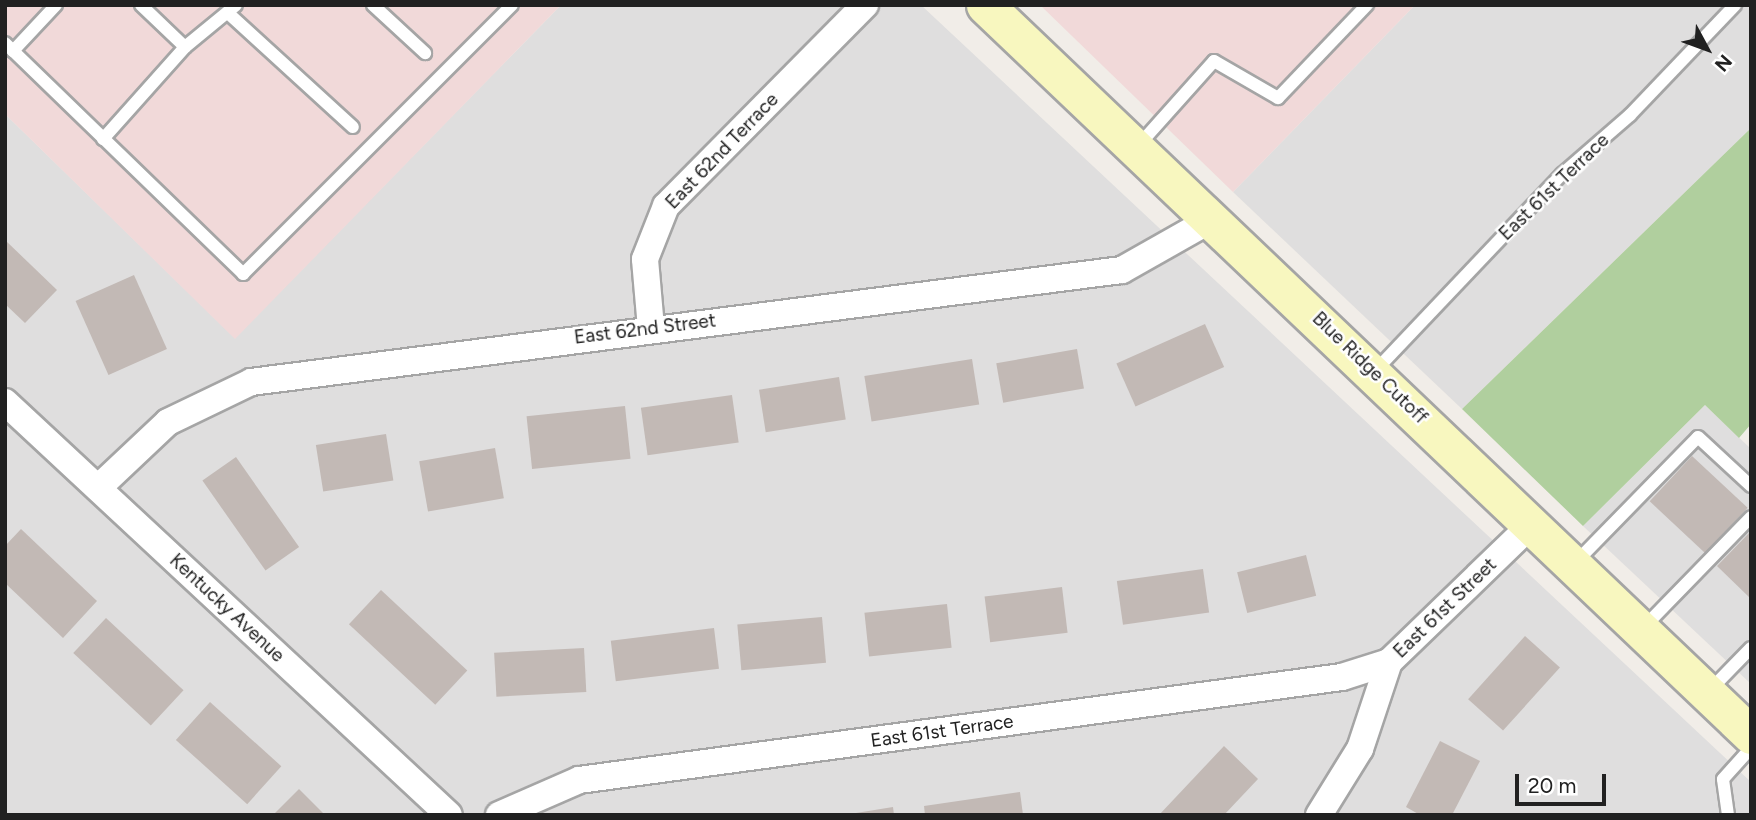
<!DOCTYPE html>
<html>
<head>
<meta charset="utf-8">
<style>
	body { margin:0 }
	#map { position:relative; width:1756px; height:820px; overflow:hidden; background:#f1ede8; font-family:Figtree,sans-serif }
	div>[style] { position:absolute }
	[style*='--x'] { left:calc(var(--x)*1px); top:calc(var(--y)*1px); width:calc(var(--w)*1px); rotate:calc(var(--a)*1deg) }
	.residential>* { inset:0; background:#dfdede }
	.commercial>* { inset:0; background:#f1d9d9 }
	.forest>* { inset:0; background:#b0cf9e }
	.building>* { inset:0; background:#c2b9b5; transform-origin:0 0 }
	.roads { filter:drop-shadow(2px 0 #a5a5a5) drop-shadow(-2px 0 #a5a5a5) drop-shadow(0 2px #a5a5a5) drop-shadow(0 -2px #a5a5a5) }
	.service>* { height:12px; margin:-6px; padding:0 6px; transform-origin:6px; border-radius:6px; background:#fff }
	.minor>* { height:26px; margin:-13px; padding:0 13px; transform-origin:13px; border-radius:13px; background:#fff }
	.secondary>* { height:37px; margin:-18.5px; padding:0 18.5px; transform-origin:18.5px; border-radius:18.5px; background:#f8f7bf }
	span { translate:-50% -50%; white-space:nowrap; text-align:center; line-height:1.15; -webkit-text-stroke:5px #fff; paint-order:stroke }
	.street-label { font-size:19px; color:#212121 }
	.frame { position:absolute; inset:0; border:7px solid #212121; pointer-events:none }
	.north { position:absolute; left:1672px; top:14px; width:70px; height:70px; -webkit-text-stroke:5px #fff; paint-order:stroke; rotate:131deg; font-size:19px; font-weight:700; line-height:28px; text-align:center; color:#212121 }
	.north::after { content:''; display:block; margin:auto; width:24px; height:32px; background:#212121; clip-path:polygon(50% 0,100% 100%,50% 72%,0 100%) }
	.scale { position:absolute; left:1515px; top:774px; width:91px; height:32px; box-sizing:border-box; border:4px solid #212121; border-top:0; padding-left:9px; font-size:21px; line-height:24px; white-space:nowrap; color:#212121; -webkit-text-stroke:5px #fff; paint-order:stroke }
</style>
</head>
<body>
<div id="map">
	<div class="residential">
		<div style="clip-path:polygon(561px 5px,921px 5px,1751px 782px,1751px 815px,5px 815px,5px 114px,235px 338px)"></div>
		<div style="clip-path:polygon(1415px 5px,1751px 5px,1751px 128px,1462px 409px,1233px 192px)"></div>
		<div style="clip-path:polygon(1705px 405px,1751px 449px,1751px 684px,1583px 526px)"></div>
	</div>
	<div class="commercial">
		<div style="clip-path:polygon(5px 5px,561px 5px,235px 339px,5px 114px)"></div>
		<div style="clip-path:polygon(1040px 5px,1415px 5px,1233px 192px)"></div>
	</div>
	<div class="forest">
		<div style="clip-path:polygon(1751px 128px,1751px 424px,1739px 438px,1705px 405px,1583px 526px,1462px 409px)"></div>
	</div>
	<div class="building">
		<div style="clip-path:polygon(5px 240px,57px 290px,25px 323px,5px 304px)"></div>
		<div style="left:134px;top:275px;width:81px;height:64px;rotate:66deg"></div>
		<div style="left:1205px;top:324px;width:47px;height:97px;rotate:66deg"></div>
		<div style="left:1077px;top:349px;width:40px;height:82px;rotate:80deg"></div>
		<div style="left:972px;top:359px;width:46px;height:109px;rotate:81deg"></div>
		<div style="left:839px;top:377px;width:43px;height:81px;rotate:81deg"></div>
		<div style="left:732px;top:395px;width:48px;height:92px;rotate:82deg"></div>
		<div style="left:625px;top:406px;width:53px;height:99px;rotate:84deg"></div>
		<div style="left:386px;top:434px;width:47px;height:71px;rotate:81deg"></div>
		<div style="left:495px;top:448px;width:51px;height:77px;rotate:80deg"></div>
		<div style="left:1692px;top:456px;width:76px;height:62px;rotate:43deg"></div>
		<div style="left:236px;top:457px;width:110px;height:41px;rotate:55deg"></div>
		<div style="clip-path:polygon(21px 529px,97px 601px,63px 638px,5px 583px,5px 546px)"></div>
		<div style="clip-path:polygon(1751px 531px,1751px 599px,1717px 566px)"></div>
		<div style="left:1306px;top:555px;width:42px;height:71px;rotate:76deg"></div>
		<div style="left:1203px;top:569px;width:44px;height:87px;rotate:82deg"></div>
		<div style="left:1062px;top:587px;width:46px;height:78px;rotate:83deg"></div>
		<div style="left:381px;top:590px;width:118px;height:47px;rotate:43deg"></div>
		<div style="left:947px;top:604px;width:44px;height:83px;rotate:84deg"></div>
		<div style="left:822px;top:617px;width:46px;height:85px;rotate:85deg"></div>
		<div style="left:106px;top:618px;width:106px;height:48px;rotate:43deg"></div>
		<div style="left:714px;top:628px;width:41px;height:104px;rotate:83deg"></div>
		<div style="left:1525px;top:636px;width:47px;height:85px;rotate:42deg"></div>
		<div style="left:584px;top:648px;width:44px;height:90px;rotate:87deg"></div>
		<div style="left:210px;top:702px;width:96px;height:51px;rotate:42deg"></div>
		<div style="clip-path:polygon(1440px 741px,1480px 761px,1452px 815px,1420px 815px,1406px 807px)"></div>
		<div style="clip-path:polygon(1224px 746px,1258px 779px,1224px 815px,1159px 815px)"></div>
		<div style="clip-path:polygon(299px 789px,325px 815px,273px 815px)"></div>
		<div style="clip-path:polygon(1020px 792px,1023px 815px,925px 815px,924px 806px)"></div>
		<div style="clip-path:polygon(893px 807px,894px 815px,856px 815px,856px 813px)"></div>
	</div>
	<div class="roads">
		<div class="service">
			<div style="--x:373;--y:5;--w:71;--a:42.7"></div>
			<div style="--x:228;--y:13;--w:169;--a:42.4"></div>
			<div style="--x:5;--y:43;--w:332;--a:44.1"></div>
			<div style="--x:243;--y:274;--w:380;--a:-45"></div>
			<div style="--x:185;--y:47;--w:66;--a:-39.5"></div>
			<div style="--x:13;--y:51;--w:63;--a:-46.9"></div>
			<div style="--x:103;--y:139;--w:123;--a:-48.3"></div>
			<div style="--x:185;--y:47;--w:61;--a:-136.3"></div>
			<div style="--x:1138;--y:146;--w:114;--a:-48.2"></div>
			<div style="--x:1214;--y:61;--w:74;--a:30"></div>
			<div style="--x:1278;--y:98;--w:129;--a:-46.3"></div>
			<div style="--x:1375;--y:371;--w:272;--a:-46.5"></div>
			<div style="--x:1562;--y:174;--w:90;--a:-40.9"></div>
			<div style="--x:1630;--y:115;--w:152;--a:-46.3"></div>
			<div style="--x:1574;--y:564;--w:177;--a:-45.7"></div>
			<div style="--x:1698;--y:437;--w:72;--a:42.8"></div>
			<div style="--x:1644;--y:627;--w:153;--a:-45.8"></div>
			<div style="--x:1709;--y:691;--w:60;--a:-45.7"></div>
			<div style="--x:1728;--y:815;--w:36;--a:-98"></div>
			<div style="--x:1723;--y:779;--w:42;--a:-47.9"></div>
		</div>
		<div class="minor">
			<div style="--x:651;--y:328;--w:69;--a:-95"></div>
			<div style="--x:645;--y:259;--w:57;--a:-68.4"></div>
			<div style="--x:666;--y:206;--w:283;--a:-45.3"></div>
			<div style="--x:5;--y:402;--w:606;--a:42.93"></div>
			<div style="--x:98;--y:488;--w:96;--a:-43.3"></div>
			<div style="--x:168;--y:422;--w:92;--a:-25.7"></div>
			<div style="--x:251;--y:382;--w:878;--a:-7.33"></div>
			<div style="--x:1122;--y:270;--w:106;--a:-29.5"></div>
			<div style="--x:499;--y:815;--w:87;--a:-23.6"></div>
			<div style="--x:579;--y:780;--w:770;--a:-7.69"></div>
			<div style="--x:1342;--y:677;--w:49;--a:-17.7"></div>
			<div style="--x:1319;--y:815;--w:78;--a:-58.2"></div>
			<div style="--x:1360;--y:749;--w:92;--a:-71.6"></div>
			<div style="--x:1389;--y:662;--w:199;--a:-44"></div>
		</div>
		<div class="secondary">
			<div style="--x:985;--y:5;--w:1058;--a:43.62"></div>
		</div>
	</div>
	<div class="street-label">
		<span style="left:722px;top:151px;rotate:-46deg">East 62nd Terrace</span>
		<span style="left:1554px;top:187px;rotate:-44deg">East 61st Terrace</span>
		<span style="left:645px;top:329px;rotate:-7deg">East 62nd Street</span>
		<span style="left:1370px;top:368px;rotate:44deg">Blue Ridge Cutoff</span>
		<span style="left:227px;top:608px;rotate:43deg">Kentucky Avenue</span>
		<span style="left:1445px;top:608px;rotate:-44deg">East 61st Street</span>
		<span style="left:942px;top:731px;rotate:-8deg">East 61st Terrace</span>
	</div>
	<div class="frame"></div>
	<div class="north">N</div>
	<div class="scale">20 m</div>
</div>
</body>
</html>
